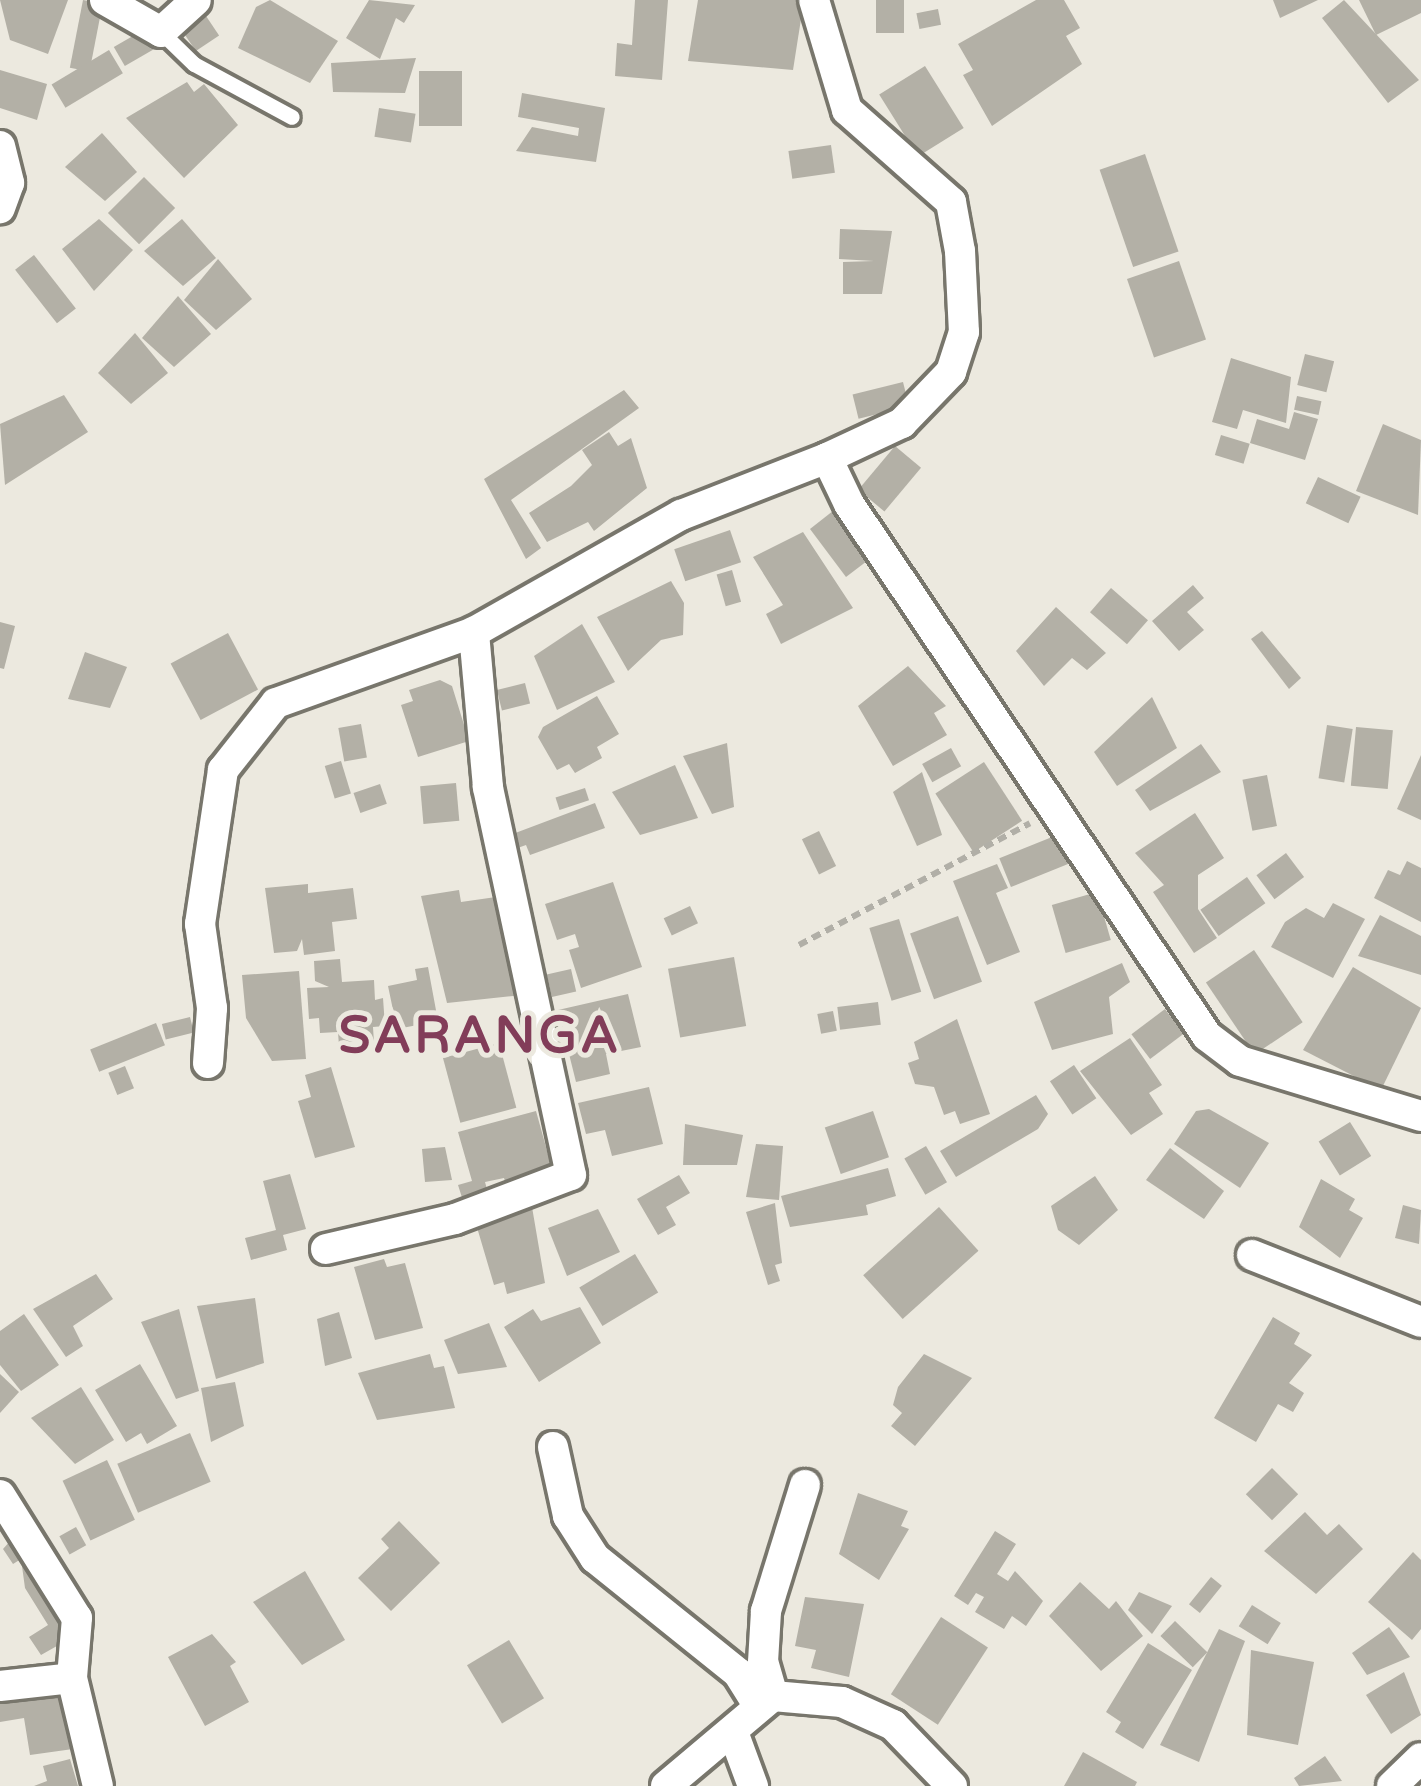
<!DOCTYPE html>
<html>
<head>
<meta charset="utf-8">
<style>
	body { margin:0 }
	#map { position:relative; width:1421px; height:1786px; overflow:hidden; background:#ece9df; font-family:"Varela Round",sans-serif }
	div>[style] { position:absolute }
	[style*='--x'] { left:calc(var(--x)*1px); top:calc(var(--y)*1px); width:calc(var(--w)*1px); rotate:calc(var(--a)*1deg) }
	.building>* { inset:0; background:#b3b0a6; transform-origin:0 0 }
	.path>* { height:6px; margin-top:-3px; transform-origin:0; background:repeating-linear-gradient(90deg,#b1afa7 0 9px,transparent 0 15px) }
	.roads { filter:drop-shadow(3px 0 #78766c) drop-shadow(-3px 0 #78766c) drop-shadow(0 3px #78766c) drop-shadow(0 -3px #78766c) }
	.service>* { height:15px; margin:-7.5px; padding:0 7.5px; transform-origin:7.5px; border-radius:7.5px; background:#fff }
	.minor>* { height:30px; margin:-15px; padding:0 15px; transform-origin:15px; border-radius:15px; background:#fff }
	span { translate:-50% -50%; white-space:nowrap; text-align:center; line-height:1.15; -webkit-text-stroke:10px #ece9df; paint-order:stroke }
	.district-label { font-size:51px; color:#823d59; font-weight:700; letter-spacing:3px }
</style>
</head>
<body>
<div id="map">
	<div class="building">
		<div style="clip-path:polygon(0 0,68px 0,48px 54px,10px 40px)"></div>
		<div style="left:83px;top:0;width:20px;height:69px;rotate:11deg"></div>
		<div style="clip-path:polygon(270px 0,338px 41px,310px 83px,238px 48px,256px 7px)"></div>
		<div style="clip-path:polygon(369px 0,415px 5px,404px 23px,396px 18px,380px 59px,346px 38px)"></div>
		<div style="clip-path:polygon(635px 0,668px 0,662px 80px,615px 76px,617px 43px,632px 45px)"></div>
		<div style="clip-path:polygon(698px 0,804px 0,793px 70px,688px 61px)"></div>
		<div style="left:876px;top:0;width:28px;height:33px"></div>
		<div style="clip-path:polygon(1036px 0,1064px 0,1080px 28px,1066px 36px,1082px 64px,992px 126px,963px 75px,973px 70px,958px 44px)"></div>
		<div style="clip-path:polygon(1273px 0,1318px 0,1280px 18px)"></div>
		<div style="clip-path:polygon(1344px 0,1419px 80px,1388px 103px,1322px 18px)"></div>
		<div style="clip-path:polygon(1359px 0,1421px 0,1421px 13px,1376px 35px)"></div>
		<div style="left:938px;top:9px;width:16px;height:22px;rotate:79deg"></div>
		<div style="left:204px;top:13px;width:27px;height:28px;rotate:56deg"></div>
		<div style="left:145px;top:29px;width:22px;height:36px;rotate:60deg"></div>
		<div style="left:109px;top:50px;width:27px;height:67px;rotate:59deg"></div>
		<div style="clip-path:polygon(416px 58px,405px 93px,333px 92px,331px 63px)"></div>
		<div style="left:925px;top:66px;width:73px;height:54px;rotate:58deg"></div>
		<div style="clip-path:polygon(0 70px,47px 84px,37px 120px,0 108px)"></div>
		<div style="left:419px;top:71px;width:43px;height:55px"></div>
		<div style="clip-path:polygon(187px 82px,194px 92px,204px 84px,238px 125px,184px 178px,126px 118px)"></div>
		<div style="clip-path:polygon(522px 93px,605px 108px,596px 162px,516px 151px,532px 127px,578px 136px,579px 128px,518px 117px)"></div>
		<div style="left:379px;top:108px;width:37px;height:29px;rotate:9deg"></div>
		<div style="clip-path:polygon(102px 133px,137px 172px,105px 201px,65px 167px)"></div>
		<div style="left:831px;top:145px;width:28px;height:43px;rotate:82deg"></div>
		<div style="left:1145px;top:154px;width:103px;height:48px;rotate:71deg"></div>
		<div style="left:144px;top:177px;width:44px;height:51px;rotate:45deg"></div>
		<div style="clip-path:polygon(99px 219px,133px 250px,94px 291px,62px 249px)"></div>
		<div style="clip-path:polygon(182px 219px,216px 258px,183px 286px,144px 251px)"></div>
		<div style="clip-path:polygon(840px 229px,892px 231px,882px 294px,843px 294px,843px 262px,874px 261px,839px 259px)"></div>
		<div style="left:34px;top:255px;width:68px;height:24px;rotate:52deg"></div>
		<div style="clip-path:polygon(218px 259px,252px 299px,216px 330px,184px 300px)"></div>
		<div style="left:1179px;top:261px;width:83px;height:55px;rotate:71deg"></div>
		<div style="clip-path:polygon(178px 296px,211px 334px,174px 367px,142px 338px)"></div>
		<div style="clip-path:polygon(135px 333px,168px 373px,131px 404px,98px 373px)"></div>
		<div style="left:1305px;top:354px;width:30px;height:32px;rotate:14deg"></div>
		<div style="clip-path:polygon(1231px 358px,1291px 377px,1286px 423px,1243px 410px,1237px 429px,1212px 422px)"></div>
		<div style="left:903px;top:382px;width:25px;height:52px;rotate:76deg"></div>
		<div style="clip-path:polygon(624px 390px,639px 408px,511px 500px,541px 548px,526px 559px,484px 479px)"></div>
		<div style="clip-path:polygon(64px 395px,88px 432px,5px 485px,0 424px)"></div>
		<div style="left:1297px;top:396px;width:25px;height:14px;rotate:12deg"></div>
		<div style="clip-path:polygon(1294px 412px,1318px 419px,1305px 460px,1250px 443px,1257px 419px,1289px 429px)"></div>
		<div style="clip-path:polygon(1383px 424px,1421px 440px,1418px 515px,1356px 491px)"></div>
		<div style="clip-path:polygon(609px 432px,618px 446px,631px 438px,647px 488px,594px 531px,588px 522px,547px 542px,529px 513px,571px 486px,592px 465px,582px 450px)"></div>
		<div style="left:1221px;top:435px;width:30px;height:21px;rotate:17deg"></div>
		<div style="left:895px;top:446px;width:34px;height:57px;rotate:40deg"></div>
		<div style="left:1318px;top:477px;width:47px;height:29px;rotate:25deg"></div>
		<div style="clip-path:polygon(838px 507px,867px 561px,846px 577px,810px 529px)"></div>
		<div style="left:730px;top:530px;width:34px;height:59px;rotate:71deg"></div>
		<div style="clip-path:polygon(803px 532px,853px 608px,781px 644px,766px 614px,783px 605px,753px 557px)"></div>
		<div style="left:732px;top:570px;width:33px;height:16px;rotate:74deg"></div>
		<div style="clip-path:polygon(671px 581px,684px 603px,683px 635px,661px 640px,628px 671px,597px 617px)"></div>
		<div style="clip-path:polygon(1193px 585px,1204px 598px,1187px 612px,1204px 630px,1179px 651px,1152px 621px)"></div>
		<div style="left:1111px;top:588px;width:49px;height:32px;rotate:41deg"></div>
		<div style="clip-path:polygon(1056px 607px,1106px 653px,1087px 670px,1072px 658px,1044px 686px,1016px 651px)"></div>
		<div style="clip-path:polygon(0 622px,15px 626px,4px 669px,0 668px)"></div>
		<div style="clip-path:polygon(582px 624px,615px 682px,557px 710px,534px 656px)"></div>
		<div style="clip-path:polygon(1262px 631px,1301px 678px,1289px 689px,1251px 639px)"></div>
		<div style="left:228px;top:633px;width:64px;height:65px;rotate:62deg"></div>
		<div style="clip-path:polygon(85px 652px,127px 667px,110px 708px,68px 699px)"></div>
		<div style="clip-path:polygon(908px 666px,946px 706px,934px 713px,947px 735px,893px 766px,858px 706px)"></div>
		<div style="clip-path:polygon(440px 680px,452px 686px,469px 741px,418px 757px,401px 705px,413px 701px,409px 690px)"></div>
		<div style="left:525px;top:683px;width:21px;height:29px;rotate:76deg"></div>
		<div style="clip-path:polygon(597px 696px,619px 734px,597px 747px,602px 758px,575px 773px,569px 764px,557px 770px,538px 737px,543px 727px)"></div>
		<div style="clip-path:polygon(1152px 697px,1177px 748px,1117px 786px,1094px 752px)"></div>
		<div style="left:361px;top:724px;width:34px;height:23px;rotate:80deg"></div>
		<div style="left:1327px;top:725px;width:26px;height:54px;rotate:9deg"></div>
		<div style="left:1356px;top:727px;width:37px;height:59px;rotate:5deg"></div>
		<div style="clip-path:polygon(727px 743px,734px 807px,712px 814px,683px 756px)"></div>
		<div style="clip-path:polygon(1201px 744px,1221px 772px,1150px 811px,1135px 790px)"></div>
		<div style="left:951px;top:748px;width:21px;height:33px;rotate:61deg"></div>
		<div style="clip-path:polygon(1421px 755px,1421px 820px,1397px 809px)"></div>
		<div style="left:341px;top:761px;width:34px;height:17px;rotate:73deg"></div>
		<div style="left:984px;top:762px;width:70px;height:58px;rotate:57deg"></div>
		<div style="clip-path:polygon(675px 765px,698px 818px,640px 835px,612px 792px)"></div>
		<div style="clip-path:polygon(922px 772px,942px 835px,917px 846px,893px 792px)"></div>
		<div style="left:1267px;top:775px;width:52px;height:25px;rotate:79deg"></div>
		<div style="left:456px;top:783px;width:38px;height:36px;rotate:85deg"></div>
		<div style="left:380px;top:784px;width:21px;height:28px;rotate:71deg"></div>
		<div style="left:585px;top:788px;width:13px;height:31px;rotate:72deg"></div>
		<div style="clip-path:polygon(595px 803px,605px 828px,530px 855px,526px 845px,512px 850px,507px 836px)"></div>
		<div style="clip-path:polygon(1195px 813px,1224px 858px,1198px 875px,1198px 909px,1217px 938px,1194px 953px,1153px 892px,1164px 885px,1135px 853px)"></div>
		<div style="left:819px;top:831px;width:39px;height:19px;rotate:64deg"></div>
		<div style="left:1067px;top:831px;width:31px;height:73px;rotate:68deg"></div>
		<div style="left:1286px;top:853px;width:30px;height:37px;rotate:53deg"></div>
		<div style="clip-path:polygon(1407px 861px,1421px 868px,1421px 922px,1374px 898px,1388px 870px,1400px 875px)"></div>
		<div style="clip-path:polygon(997px 864px,1008px 888px,996px 893px,1020px 952px,987px 965px,953px 881px)"></div>
		<div style="left:1247px;top:877px;width:32px;height:57px;rotate:55deg"></div>
		<div style="clip-path:polygon(613px 882px,642px 967px,581px 988px,569px 950px,579px 947px,575px 934px,557px 940px,545px 904px)"></div>
		<div style="clip-path:polygon(308px 884px,308px 893px,353px 888px,357px 919px,332px 922px,335px 951px,304px 955px,302px 939px,297px 951px,274px 953px,265px 888px)"></div>
		<div style="clip-path:polygon(459px 890px,461px 902px,496px 897px,523px 995px,447px 1003px,421px 896px)"></div>
		<div style="left:1097px;top:892px;width:50px;height:47px;rotate:74deg"></div>
		<div style="clip-path:polygon(1333px 903px,1365px 919px,1333px 978px,1271px 947px,1285px 922px,1306px 908px,1324px 918px)"></div>
		<div style="left:690px;top:906px;width:19px;height:29px;rotate:65deg"></div>
		<div style="clip-path:polygon(1380px 915px,1421px 936px,1421px 975px,1358px 956px)"></div>
		<div style="left:958px;top:916px;width:70px;height:51px;rotate:70deg"></div>
		<div style="left:899px;top:919px;width:76px;height:31px;rotate:73deg"></div>
		<div style="left:1254px;top:950px;width:87px;height:58px;rotate:56deg"></div>
		<div style="left:734px;top:957px;width:70px;height:67px;rotate:80deg"></div>
		<div style="clip-path:polygon(340px 959px,342px 982px,374px 980px,375px 1000px,383px 998px,385px 1026px,373px 1027px,374px 1043px,339px 1046px,338px 1032px,320px 1033px,319px 1018px,309px 1019px,307px 988px,329px 987px,315px 981px,314px 961px)"></div>
		<div style="clip-path:polygon(1122px 963px,1130px 982px,1109px 997px,1113px 1034px,1052px 1050px,1034px 1002px)"></div>
		<div style="clip-path:polygon(428px 967px,438px 1021px,397px 1029px,388px 986px,417px 980px,415px 969px)"></div>
		<div style="clip-path:polygon(1353px 967px,1421px 1008px,1381px 1090px,1303px 1050px)"></div>
		<div style="left:571px;top:969px;width:23px;height:25px;rotate:77deg"></div>
		<div style="clip-path:polygon(299px 971px,306px 1059px,272px 1061px,246px 1018px,242px 975px)"></div>
		<div style="clip-path:polygon(628px 994px,641px 1047px,606px 1054px,610px 1074px,576px 1082px,558px 1010px)"></div>
		<div style="left:878px;top:1002px;width:23px;height:41px;rotate:83deg"></div>
		<div style="left:1165px;top:1009px;width:31px;height:42px;rotate:53deg"></div>
		<div style="left:833px;top:1011px;width:20px;height:16px;rotate:79deg"></div>
		<div style="left:190px;top:1017px;width:16px;height:29px;rotate:76deg"></div>
		<div style="clip-path:polygon(957px 1019px,990px 1114px,960px 1124px,955px 1111px,944px 1115px,934px 1087px,915px 1084px,908px 1063px,919px 1059px,914px 1042px)"></div>
		<div style="left:156px;top:1023px;width:24px;height:71px;rotate:68deg"></div>
		<div style="clip-path:polygon(1130px 1038px,1162px 1085px,1149px 1093px,1163px 1114px,1131px 1135px,1080px 1071px)"></div>
		<div style="left:499px;top:1043px;width:67px;height:58px;rotate:75deg"></div>
		<div style="left:1074px;top:1065px;width:40px;height:29px;rotate:56deg"></div>
		<div style="left:125px;top:1066px;width:24px;height:18px;rotate:68deg"></div>
		<div style="clip-path:polygon(331px 1067px,355px 1147px,315px 1158px,298px 1101px,311px 1097px,305px 1075px)"></div>
		<div style="clip-path:polygon(649px 1087px,663px 1144px,612px 1156px,605px 1130px,586px 1134px,578px 1103px)"></div>
		<div style="clip-path:polygon(1036px 1095px,1048px 1114px,1038px 1129px,956px 1177px,940px 1151px)"></div>
		<div style="clip-path:polygon(1209px 1109px,1269px 1143px,1240px 1188px,1174px 1144px,1196px 1111px)"></div>
		<div style="clip-path:polygon(536px 1111px,554px 1176px,507px 1188px,504px 1178px,485px 1182px,490px 1200px,465px 1207px,458px 1185px,472px 1181px,458px 1132px)"></div>
		<div style="left:873px;top:1111px;width:49px;height:51px;rotate:71deg"></div>
		<div style="left:1350px;top:1122px;width:40px;height:37px;rotate:58deg"></div>
		<div style="clip-path:polygon(685px 1124px,743px 1135px,737px 1165px,683px 1165px)"></div>
		<div style="clip-path:polygon(756px 1144px,783px 1146px,779px 1200px,746px 1197px)"></div>
		<div style="left:926px;top:1146px;width:42px;height:25px;rotate:60deg"></div>
		<div style="clip-path:polygon(445px 1147px,452px 1180px,425px 1182px,422px 1149px)"></div>
		<div style="clip-path:polygon(1170px 1148px,1224px 1191px,1204px 1219px,1146px 1180px)"></div>
		<div style="clip-path:polygon(888px 1168px,896px 1196px,866px 1205px,868px 1215px,790px 1227px,781px 1196px)"></div>
		<div style="clip-path:polygon(290px 1174px,306px 1229px,283px 1235px,287px 1250px,251px 1260px,245px 1238px,276px 1230px,263px 1181px)"></div>
		<div style="clip-path:polygon(679px 1175px,690px 1193px,666px 1207px,676px 1225px,658px 1235px,637px 1199px)"></div>
		<div style="clip-path:polygon(1095px 1176px,1118px 1210px,1079px 1245px,1058px 1230px,1051px 1206px)"></div>
		<div style="clip-path:polygon(1321px 1179px,1355px 1199px,1349px 1210px,1363px 1218px,1340px 1258px,1299px 1227px)"></div>
		<div style="clip-path:polygon(775px 1203px,782px 1263px,775px 1265px,780px 1281px,768px 1285px,746px 1212px)"></div>
		<div style="clip-path:polygon(1403px 1205px,1421px 1210px,1419px 1244px,1395px 1238px)"></div>
		<div style="clip-path:polygon(532px 1207px,545px 1283px,507px 1294px,504px 1282px,494px 1285px,476px 1224px)"></div>
		<div style="left:939px;top:1207px;width:59px;height:102px;rotate:48deg"></div>
		<div style="clip-path:polygon(598px 1209px,620px 1252px,567px 1276px,548px 1228px)"></div>
		<div style="left:635px;top:1254px;width:45px;height:65px;rotate:59deg"></div>
		<div style="clip-path:polygon(384px 1259px,387px 1267px,405px 1263px,423px 1328px,375px 1340px,354px 1267px)"></div>
		<div style="clip-path:polygon(96px 1274px,113px 1299px,73px 1326px,83px 1346px,66px 1357px,33px 1309px)"></div>
		<div style="clip-path:polygon(255px 1298px,264px 1363px,216px 1379px,197px 1306px)"></div>
		<div style="clip-path:polygon(580px 1307px,601px 1343px,539px 1382px,504px 1327px,533px 1309px,541px 1321px)"></div>
		<div style="clip-path:polygon(179px 1309px,199px 1391px,176px 1399px,141px 1322px)"></div>
		<div style="clip-path:polygon(339px 1312px,352px 1358px,325px 1366px,317px 1319px)"></div>
		<div style="clip-path:polygon(24px 1314px,59px 1365px,21px 1391px,0 1365px,0 1331px)"></div>
		<div style="clip-path:polygon(1273px 1317px,1300px 1333px,1294px 1344px,1312px 1355px,1289px 1383px,1304px 1393px,1293px 1412px,1278px 1404px,1256px 1442px,1214px 1418px)"></div>
		<div style="clip-path:polygon(489px 1323px,507px 1367px,458px 1374px,444px 1340px)"></div>
		<div style="clip-path:polygon(430px 1354px,434px 1368px,444px 1366px,455px 1408px,377px 1420px,358px 1373px)"></div>
		<div style="clip-path:polygon(924px 1354px,972px 1378px,915px 1446px,891px 1426px,902px 1413px,893px 1405px,898px 1387px)"></div>
		<div style="clip-path:polygon(140px 1364px,177px 1426px,147px 1444px,141px 1433px,126px 1442px,95px 1390px)"></div>
		<div style="clip-path:polygon(0 1374px,19px 1392px,0 1413px)"></div>
		<div style="clip-path:polygon(235px 1382px,244px 1426px,211px 1442px,201px 1388px)"></div>
		<div style="clip-path:polygon(81px 1387px,114px 1440px,75px 1464px,31px 1418px)"></div>
		<div style="left:190px;top:1433px;width:53px;height:79px;rotate:67deg"></div>
		<div style="left:107px;top:1460px;width:66px;height:49px;rotate:65deg"></div>
		<div style="left:1272px;top:1468px;width:37px;height:37px;rotate:45deg"></div>
		<div style="clip-path:polygon(858px 1493px,908px 1511px,901px 1526px,909px 1529px,879px 1580px,839px 1554px)"></div>
		<div style="clip-path:polygon(1305px 1512px,1327px 1535px,1339px 1524px,1363px 1549px,1316px 1594px,1264px 1551px)"></div>
		<div style="clip-path:polygon(399px 1521px,440px 1563px,391px 1611px,358px 1578px,389px 1548px,381px 1539px)"></div>
		<div style="left:76px;top:1527px;width:21px;height:19px;rotate:61deg"></div>
		<div style="clip-path:polygon(19px 1531px,71px 1638px,41px 1655px,29px 1637px,48px 1625px,25px 1588px,21px 1559px,13px 1564px,3px 1549px)"></div>
		<div style="clip-path:polygon(995px 1531px,1016px 1544px,997px 1574px,1008px 1581px,1015px 1571px,1043px 1601px,1026px 1626px,1012px 1616px,1004px 1629px,975px 1612px,984px 1597px,976px 1593px,968px 1605px,954px 1596px)"></div>
		<div style="clip-path:polygon(1413px 1552px,1421px 1560px,1421px 1629px,1412px 1640px,1368px 1602px)"></div>
		<div style="clip-path:polygon(305px 1571px,345px 1640px,302px 1665px,253px 1602px)"></div>
		<div style="left:1211px;top:1577px;width:14px;height:35px;rotate:39deg"></div>
		<div style="clip-path:polygon(1080px 1582px,1109px 1609px,1116px 1601px,1143px 1636px,1101px 1671px,1049px 1616px)"></div>
		<div style="clip-path:polygon(1139px 1592px,1172px 1606px,1152px 1634px,1128px 1610px)"></div>
		<div style="clip-path:polygon(805px 1597px,864px 1604px,849px 1677px,811px 1668px,816px 1650px,795px 1646px)"></div>
		<div style="left:1252px;top:1605px;width:34px;height:25px;rotate:32deg"></div>
		<div style="left:941px;top:1617px;width:56px;height:92px;rotate:33deg"></div>
		<div style="left:1175px;top:1621px;width:45px;height:21px;rotate:44deg"></div>
		<div style="clip-path:polygon(1389px 1627px,1410px 1657px,1367px 1675px,1352px 1653px)"></div>
		<div style="clip-path:polygon(1219px 1629px,1245px 1641px,1199px 1762px,1160px 1745px)"></div>
		<div style="clip-path:polygon(212px 1634px,236px 1662px,230px 1666px,249px 1702px,205px 1726px,168px 1657px)"></div>
		<div style="left:509px;top:1640px;width:68px;height:49px;rotate:59deg"></div>
		<div style="clip-path:polygon(1148px 1643px,1192px 1670px,1143px 1749px,1115px 1732px,1121px 1722px,1106px 1712px)"></div>
		<div style="clip-path:polygon(1251px 1650px,1314px 1662px,1298px 1745px,1247px 1735px)"></div>
		<div style="clip-path:polygon(1404px 1672px,1421px 1715px,1391px 1734px,1366px 1695px)"></div>
		<div style="clip-path:polygon(62px 1683px,73px 1749px,30px 1755px,24px 1718px,0 1722px,0 1692px)"></div>
		<div style="clip-path:polygon(1083px 1752px,1137px 1782px,1135px 1786px,1064px 1786px)"></div>
		<div style="clip-path:polygon(1325px 1756px,1342px 1781px,1299px 1786px,1294px 1778px)"></div>
		<div style="clip-path:polygon(70px 1759px,78px 1786px,34px 1786px,47px 1781px,43px 1766px)"></div>
	</div>
	<div class="path">
		<div style="--x:799;--y:945;--w:261;--a:-27.8"></div>
	</div>
	<div class="roads">
		<div class="service">
			<div style="--x:161;--y:32;--w:46;--a:44.1"></div>
			<div style="--x:194;--y:64;--w:111;--a:28.4"></div>
		</div>
		<div class="minor">
			<div style="--x:105;--y:0;--w:64;--a:29.7"></div>
			<div style="--x:161;--y:32;--w:47;--a:-42.4"></div>
			<div style="--x:814;--y:0;--w:115;--a:73.3"></div>
			<div style="--x:847;--y:110;--w:139;--a:41.5"></div>
			<div style="--x:951;--y:202;--w:50;--a:79.6"></div>
			<div style="--x:960;--y:251;--w:81;--a:87.2"></div>
			<div style="--x:964;--y:332;--w:42;--a:108"></div>
			<div style="--x:951;--y:372;--w:71;--a:133.9"></div>
			<div style="--x:902;--y:423;--w:83;--a:155"></div>
			<div style="--x:827;--y:458;--w:51;--a:64.4"></div>
			<div style="--x:849;--y:504;--w:641;--a:56.06"></div>
			<div style="--x:1207;--y:1036;--w:41;--a:37.1"></div>
			<div style="--x:1240;--y:1061;--w:189;--a:16.9"></div>
			<div style="--x:0;--y:146;--w:38;--a:76"></div>
			<div style="--x:9;--y:183;--w:27;--a:110"></div>
			<div style="--x:208;--y:1063;--w:55;--a:-85.8"></div>
			<div style="--x:212;--y:1008;--w:85;--a:-98.1"></div>
			<div style="--x:200;--y:924;--w:156;--a:-81.5"></div>
			<div style="--x:223;--y:770;--w:85;--a:-51.7"></div>
			<div style="--x:276;--y:703;--w:210;--a:-19.7"></div>
			<div style="--x:326;--y:1249;--w:132;--a:-13.1"></div>
			<div style="--x:455;--y:1219;--w:124;--a:-20.8"></div>
			<div style="--x:571;--y:1175;--w:397;--a:-102.1"></div>
			<div style="--x:488;--y:787;--w:156;--a:-95.2"></div>
			<div style="--x:474;--y:632;--w:238;--a:-29.5"></div>
			<div style="--x:681;--y:515;--w:157;--a:-21.3"></div>
			<div style="--x:1252;--y:1255;--w:182;--a:21.6"></div>
			<div style="--x:553;--y:1447;--w:71;--a:77.7"></div>
			<div style="--x:568;--y:1516;--w:50;--a:57.3"></div>
			<div style="--x:595;--y:1558;--w:184;--a:38.8"></div>
			<div style="--x:738;--y:1673;--w:36;--a:58"></div>
			<div style="--x:0;--y:1495;--w:145;--a:58"></div>
			<div style="--x:77;--y:1618;--w:60;--a:94.8"></div>
			<div style="--x:72;--y:1678;--w:111;--a:76.5"></div>
			<div style="--x:0;--y:1686;--w:72;--a:-6.3"></div>
			<div style="--x:773;--y:1696;--w:35;--a:-106"></div>
			<div style="--x:763;--y:1662;--w:51;--a:-86.6"></div>
			<div style="--x:766;--y:1611;--w:132;--a:-72.8"></div>
			<div style="--x:733;--y:1732;--w:58;--a:69.7"></div>
			<div style="--x:666;--y:1786;--w:140;--a:-40.1"></div>
			<div style="--x:773;--y:1696;--w:69;--a:5"></div>
			<div style="--x:842;--y:1702;--w:56;--a:24.3"></div>
			<div style="--x:893;--y:1725;--w:85;--a:46"></div>
			<div style="--x:1392;--y:1786;--w:40;--a:-44"></div>
		</div>
	</div>
	<div class="district-label">
		<span style="left:480px;top:1036px">SARANGA</span>
	</div>
</div>
</body>
</html>
